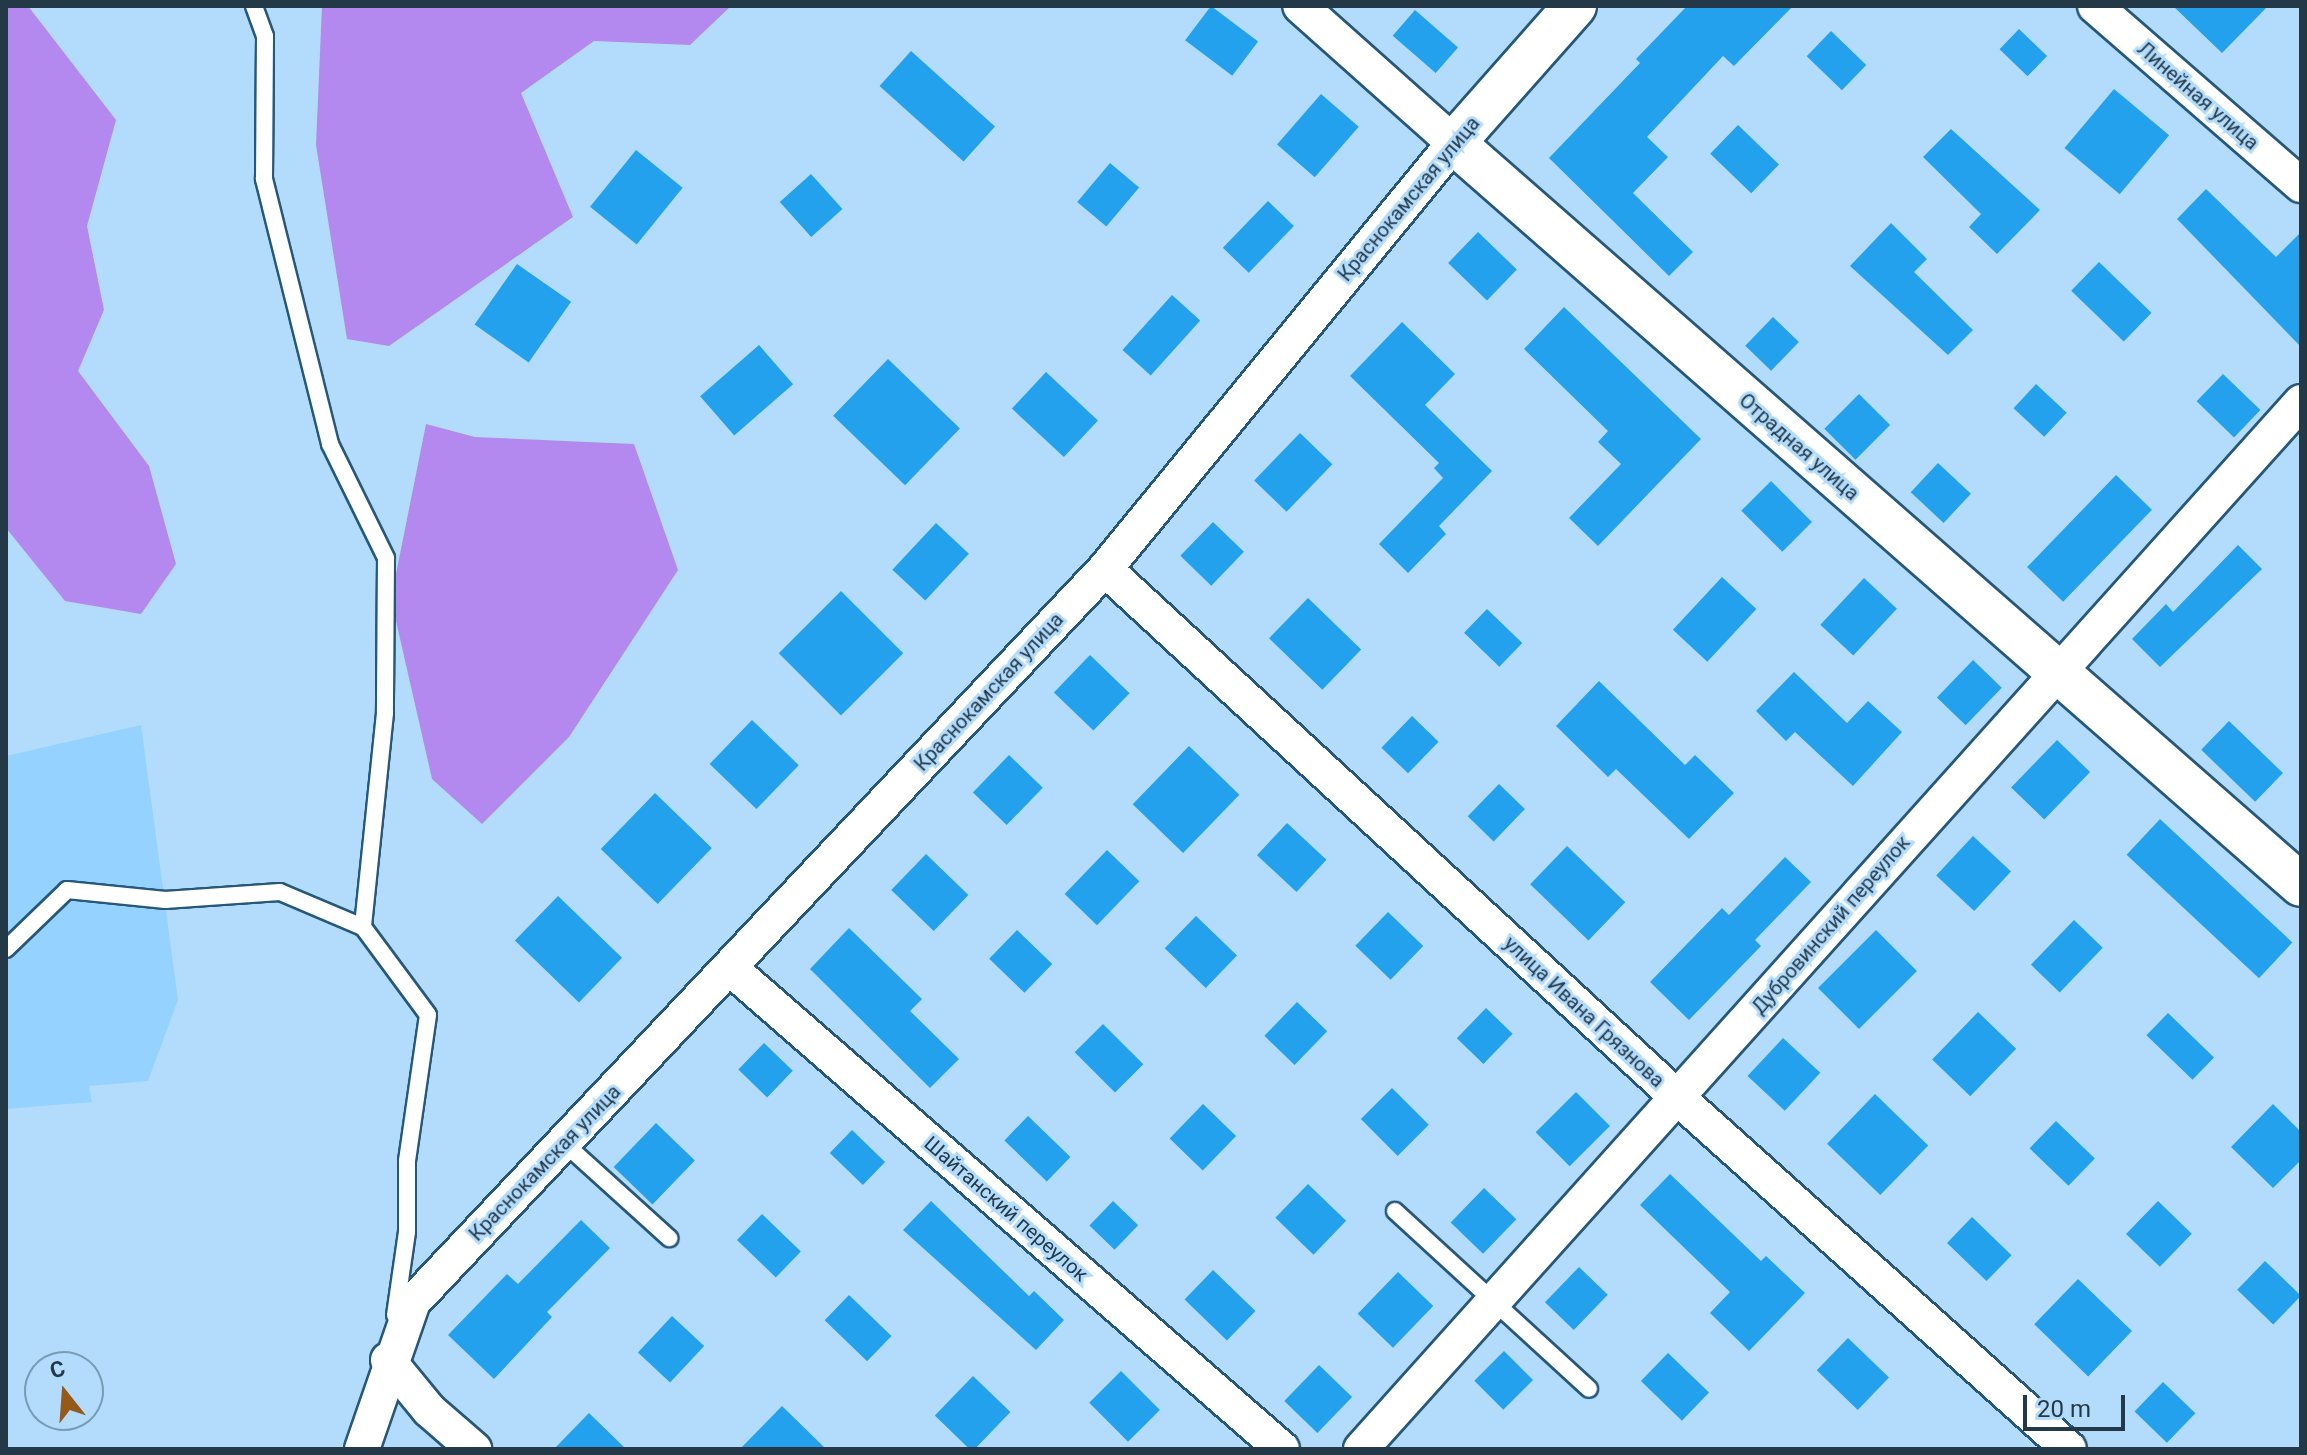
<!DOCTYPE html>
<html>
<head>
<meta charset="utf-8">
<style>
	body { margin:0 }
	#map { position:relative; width:2307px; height:1455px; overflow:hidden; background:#b3dcfc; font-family:Roboto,sans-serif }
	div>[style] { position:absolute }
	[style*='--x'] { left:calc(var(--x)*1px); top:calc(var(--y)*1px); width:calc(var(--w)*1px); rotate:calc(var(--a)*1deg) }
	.built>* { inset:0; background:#96d2ff }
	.forest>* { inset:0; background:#b389ef }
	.building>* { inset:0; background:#24a1ec; transform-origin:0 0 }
	.roads { filter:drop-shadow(2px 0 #26587b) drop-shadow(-2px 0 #26587b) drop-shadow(0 2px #26587b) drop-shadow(0 -2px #26587b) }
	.service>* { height:16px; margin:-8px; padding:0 8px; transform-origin:8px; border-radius:8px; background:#fff }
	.minor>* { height:34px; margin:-17px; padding:0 17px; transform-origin:17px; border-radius:17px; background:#fff }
	.tertiary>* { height:42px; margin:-21px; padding:0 21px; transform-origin:21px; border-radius:21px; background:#fff }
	span { translate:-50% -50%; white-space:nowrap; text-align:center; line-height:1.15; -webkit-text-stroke:6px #b3dcfc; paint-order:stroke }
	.street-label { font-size:20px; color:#233948 }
	.frame { position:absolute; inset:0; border:8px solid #233948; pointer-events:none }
	.north { position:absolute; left:24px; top:1351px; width:80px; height:80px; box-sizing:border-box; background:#b3dcfc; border:2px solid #799bb4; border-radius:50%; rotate:343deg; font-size:22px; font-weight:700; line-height:32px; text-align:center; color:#233948 }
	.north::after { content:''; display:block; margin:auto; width:28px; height:36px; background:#95591a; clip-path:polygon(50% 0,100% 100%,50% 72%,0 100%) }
	.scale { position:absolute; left:2023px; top:1395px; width:102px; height:36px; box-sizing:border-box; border:4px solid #233948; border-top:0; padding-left:10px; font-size:24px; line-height:28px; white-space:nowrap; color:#233948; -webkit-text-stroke:6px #b3dcfc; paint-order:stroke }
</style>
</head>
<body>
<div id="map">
	<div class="built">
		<div style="clip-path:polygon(141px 725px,178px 1000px,148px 1081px,89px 1086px,92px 1102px,6px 1109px,6px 756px)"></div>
	</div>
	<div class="forest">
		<div style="clip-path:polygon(6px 6px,28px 6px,116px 120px,87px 226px,104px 310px,78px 371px,149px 466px,176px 564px,141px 614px,65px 601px,6px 528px)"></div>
		<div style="clip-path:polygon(322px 6px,731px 6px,690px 45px,594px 41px,521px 93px,573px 217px,389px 346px,347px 339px,316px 145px)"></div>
		<div style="clip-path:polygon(426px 424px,475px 437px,634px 444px,678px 570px,569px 737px,482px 824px,432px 779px,391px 599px)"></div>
	</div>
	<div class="building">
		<div style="left:1211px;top:6px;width:59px;height:43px;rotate:37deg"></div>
		<div style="clip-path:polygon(1687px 6px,1793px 6px,1734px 66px,1723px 56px,1647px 137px,1668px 157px,1633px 193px,1693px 252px,1669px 276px,1549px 158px,1640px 63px,1636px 59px)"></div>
		<div style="clip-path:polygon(2173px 6px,2268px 6px,2222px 53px)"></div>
		<div style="left:1415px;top:10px;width:57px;height:34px;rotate:41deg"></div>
		<div style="left:2019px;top:29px;width:39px;height:28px;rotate:44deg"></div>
		<div style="left:1831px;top:31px;width:49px;height:35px;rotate:44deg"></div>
		<div style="left:911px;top:51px;width:113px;height:47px;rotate:42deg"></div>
		<div style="left:2114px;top:89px;width:72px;height:77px;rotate:40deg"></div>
		<div style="left:1321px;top:94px;width:50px;height:67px;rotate:41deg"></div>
		<div style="left:1738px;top:125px;width:57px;height:40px;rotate:44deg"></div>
		<div style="clip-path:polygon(1951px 129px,2040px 210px,1997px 254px,1969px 227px,1981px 214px,1923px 157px)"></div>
		<div style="left:636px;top:150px;width:60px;height:73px;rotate:39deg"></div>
		<div style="left:1110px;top:163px;width:38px;height:51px;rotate:40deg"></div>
		<div style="left:811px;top:174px;width:47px;height:42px;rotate:48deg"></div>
		<div style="clip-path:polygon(2206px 189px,2276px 257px,2301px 232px,2301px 347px,2177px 219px)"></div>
		<div style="left:1268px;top:201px;width:36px;height:65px;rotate:44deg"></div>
		<div style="clip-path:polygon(1891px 223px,1927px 259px,1914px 272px,1973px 330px,1948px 355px,1850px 266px)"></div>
		<div style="left:1478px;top:232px;width:54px;height:43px;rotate:44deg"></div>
		<div style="left:2099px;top:262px;width:73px;height:40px;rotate:44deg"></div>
		<div style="left:517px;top:264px;width:66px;height:74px;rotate:35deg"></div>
		<div style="left:1172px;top:295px;width:38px;height:74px;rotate:42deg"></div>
		<div style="clip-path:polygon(1564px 307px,1701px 439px,1598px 546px,1569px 518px,1621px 464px,1598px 442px,1608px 431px,1524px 349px)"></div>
		<div style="left:1773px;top:317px;width:36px;height:40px;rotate:44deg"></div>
		<div style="clip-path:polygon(1402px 322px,1455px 374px,1425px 405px,1492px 471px,1439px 526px,1446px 534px,1408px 573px,1379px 544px,1443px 478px,1434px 468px,1439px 463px,1350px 376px)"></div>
		<div style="left:759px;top:345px;width:52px;height:78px;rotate:49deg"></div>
		<div style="left:888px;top:359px;width:100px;height:79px;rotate:44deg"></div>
		<div style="left:1046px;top:372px;width:71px;height:50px;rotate:43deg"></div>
		<div style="left:2223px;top:374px;width:52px;height:38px;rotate:44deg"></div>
		<div style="left:2036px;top:384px;width:42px;height:33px;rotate:43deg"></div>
		<div style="left:1859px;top:394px;width:44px;height:49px;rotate:45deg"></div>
		<div style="left:1300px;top:433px;width:45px;height:66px;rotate:44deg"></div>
		<div style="left:1938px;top:463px;width:45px;height:40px;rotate:43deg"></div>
		<div style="left:2116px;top:475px;width:50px;height:128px;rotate:44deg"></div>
		<div style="left:1771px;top:481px;width:58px;height:42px;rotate:45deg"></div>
		<div style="left:1213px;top:522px;width:43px;height:47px;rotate:44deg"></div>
		<div style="left:936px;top:523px;width:45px;height:64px;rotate:43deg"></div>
		<div style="clip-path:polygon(2238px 545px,2262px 569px,2160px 667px,2132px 639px,2166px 604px,2173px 612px)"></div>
		<div style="left:1722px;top:577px;width:47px;height:72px;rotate:43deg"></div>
		<div style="left:1864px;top:578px;width:45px;height:64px;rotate:43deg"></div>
		<div style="left:841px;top:591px;width:88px;height:88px;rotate:45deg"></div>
		<div style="left:1308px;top:598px;width:74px;height:56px;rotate:44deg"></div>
		<div style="left:1487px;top:609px;width:49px;height:33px;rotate:44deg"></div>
		<div style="left:1090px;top:655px;width:55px;height:52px;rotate:44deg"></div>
		<div style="left:1973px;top:660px;width:40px;height:52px;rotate:44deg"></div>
		<div style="clip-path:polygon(1794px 672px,1847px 723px,1868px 701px,1902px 732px,1853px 786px,1795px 732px,1786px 741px,1756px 711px)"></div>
		<div style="clip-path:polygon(1599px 681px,1685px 765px,1695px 755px,1734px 793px,1689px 839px,1616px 769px,1608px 777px,1556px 726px)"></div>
		<div style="left:1412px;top:716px;width:37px;height:44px;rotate:44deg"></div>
		<div style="left:752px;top:720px;width:65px;height:61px;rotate:44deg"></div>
		<div style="left:2229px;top:721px;width:75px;height:40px;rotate:44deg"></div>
		<div style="left:2057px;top:740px;width:46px;height:66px;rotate:44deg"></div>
		<div style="left:1189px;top:746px;width:70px;height:81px;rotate:44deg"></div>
		<div style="left:1009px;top:755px;width:47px;height:52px;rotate:44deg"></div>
		<div style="left:1499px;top:784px;width:36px;height:45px;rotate:44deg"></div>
		<div style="left:655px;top:793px;width:79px;height:78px;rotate:44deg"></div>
		<div style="left:2160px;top:819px;width:181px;height:49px;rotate:43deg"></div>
		<div style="left:1287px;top:823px;width:54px;height:44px;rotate:43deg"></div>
		<div style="left:1973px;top:836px;width:52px;height:54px;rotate:43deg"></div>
		<div style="left:1567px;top:846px;width:81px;height:53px;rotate:44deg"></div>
		<div style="left:1107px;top:850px;width:45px;height:61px;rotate:44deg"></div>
		<div style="left:926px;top:854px;width:59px;height:50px;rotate:44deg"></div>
		<div style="clip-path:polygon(1785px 857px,1811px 882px,1755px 940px,1761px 946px,1689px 1020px,1650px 982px,1722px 908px,1729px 915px)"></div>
		<div style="left:558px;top:896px;width:89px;height:62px;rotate:44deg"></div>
		<div style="left:1388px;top:912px;width:49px;height:47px;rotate:44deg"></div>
		<div style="left:1196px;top:916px;width:57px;height:45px;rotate:44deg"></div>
		<div style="left:2074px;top:920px;width:40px;height:62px;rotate:44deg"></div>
		<div style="clip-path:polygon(849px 928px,922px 999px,910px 1011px,959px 1059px,930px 1088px,810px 969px)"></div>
		<div style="left:1017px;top:930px;width:49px;height:40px;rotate:44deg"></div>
		<div style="left:1876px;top:930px;width:58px;height:82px;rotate:45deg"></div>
		<div style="left:1297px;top:1002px;width:42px;height:47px;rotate:44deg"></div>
		<div style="left:1486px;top:1008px;width:37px;height:42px;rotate:44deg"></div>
		<div style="left:1978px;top:1012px;width:53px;height:66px;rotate:44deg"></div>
		<div style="left:2168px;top:1013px;width:64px;height:31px;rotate:44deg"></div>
		<div style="left:1103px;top:1024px;width:57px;height:40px;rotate:45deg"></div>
		<div style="left:1783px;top:1038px;width:51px;height:52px;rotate:43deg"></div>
		<div style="left:764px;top:1043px;width:40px;height:37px;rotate:44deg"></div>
		<div style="left:1392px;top:1088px;width:52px;height:44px;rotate:45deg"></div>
		<div style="left:1576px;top:1092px;width:48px;height:57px;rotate:45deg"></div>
		<div style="left:1875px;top:1094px;width:74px;height:69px;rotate:44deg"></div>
		<div style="left:1203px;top:1104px;width:46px;height:48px;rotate:44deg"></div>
		<div style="clip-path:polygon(2273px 1104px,2301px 1132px,2301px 1160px,2273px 1188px,2231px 1147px)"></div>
		<div style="left:1028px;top:1116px;width:59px;height:34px;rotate:44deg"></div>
		<div style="left:2056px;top:1121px;width:54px;height:38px;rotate:44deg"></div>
		<div style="left:656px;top:1123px;width:54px;height:61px;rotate:44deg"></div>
		<div style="left:852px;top:1130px;width:46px;height:32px;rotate:44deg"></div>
		<div style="clip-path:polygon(1670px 1174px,1761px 1261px,1766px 1256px,1805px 1293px,1749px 1351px,1710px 1313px,1730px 1292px,1640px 1205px)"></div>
		<div style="left:1308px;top:1184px;width:53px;height:47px;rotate:44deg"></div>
		<div style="left:1484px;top:1188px;width:45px;height:48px;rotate:44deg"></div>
		<div style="clip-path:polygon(931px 1201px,1029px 1296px,1034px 1291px,1064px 1320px,1036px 1350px,903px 1230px)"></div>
		<div style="left:1113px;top:1201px;width:35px;height:34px;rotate:44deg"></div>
		<div style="left:2158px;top:1201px;width:47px;height:46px;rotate:44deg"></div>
		<div style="left:762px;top:1214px;width:54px;height:36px;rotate:44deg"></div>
		<div style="left:1972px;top:1217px;width:55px;height:36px;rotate:44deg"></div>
		<div style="clip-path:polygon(581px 1220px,610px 1248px,547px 1312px,552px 1317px,494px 1379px,448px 1335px,507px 1274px,518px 1284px)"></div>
		<div style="left:2265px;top:1261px;width:50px;height:40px;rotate:44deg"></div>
		<div style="left:1579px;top:1267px;width:40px;height:49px;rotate:44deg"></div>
		<div style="left:1213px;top:1270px;width:59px;height:41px;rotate:44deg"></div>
		<div style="left:1398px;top:1272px;width:49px;height:58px;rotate:44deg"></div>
		<div style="left:2078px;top:1279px;width:75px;height:63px;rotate:44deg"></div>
		<div style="left:849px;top:1295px;width:59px;height:35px;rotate:44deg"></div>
		<div style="left:672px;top:1316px;width:44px;height:50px;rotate:43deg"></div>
		<div style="left:1848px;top:1338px;width:57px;height:45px;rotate:44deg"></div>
		<div style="left:1504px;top:1351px;width:41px;height:42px;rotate:45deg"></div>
		<div style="left:1668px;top:1353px;width:57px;height:39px;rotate:44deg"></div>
		<div style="left:1319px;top:1365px;width:46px;height:50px;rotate:44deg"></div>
		<div style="left:1121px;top:1371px;width:55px;height:45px;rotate:45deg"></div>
		<div style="left:973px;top:1376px;width:52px;height:55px;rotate:44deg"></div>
		<div style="left:2163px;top:1382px;width:45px;height:41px;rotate:44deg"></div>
		<div style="clip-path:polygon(782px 1406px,826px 1449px,740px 1449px)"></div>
		<div style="clip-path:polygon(589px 1413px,626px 1449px,554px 1449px)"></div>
	</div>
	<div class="roads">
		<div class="service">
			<div style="--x:254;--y:6;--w:32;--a:70"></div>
			<div style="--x:265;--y:36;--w:143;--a:90.4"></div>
			<div style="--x:264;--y:179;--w:273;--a:76"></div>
			<div style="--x:330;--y:444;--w:127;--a:63.8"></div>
			<div style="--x:386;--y:558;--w:155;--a:90.4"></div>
			<div style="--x:385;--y:713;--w:215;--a:95.9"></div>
			<div style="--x:6;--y:949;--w:85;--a:-44"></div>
			<div style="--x:67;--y:890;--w:99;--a:5.8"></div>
			<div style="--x:165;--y:900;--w:115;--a:-4"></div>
			<div style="--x:280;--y:892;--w:90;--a:22.9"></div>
			<div style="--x:363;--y:927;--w:109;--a:53.5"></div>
			<div style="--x:428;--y:1015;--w:148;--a:98.2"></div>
			<div style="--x:407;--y:1161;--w:71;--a:90"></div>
			<div style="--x:407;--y:1232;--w:84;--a:98.2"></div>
			<div style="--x:564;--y:1143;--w:142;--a:42.1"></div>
			<div style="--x:1395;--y:1211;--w:263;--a:42.5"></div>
		</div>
		<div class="minor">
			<div style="--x:2095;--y:6;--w:273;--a:41"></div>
			<div style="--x:1105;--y:569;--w:780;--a:42.71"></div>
			<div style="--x:1678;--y:1098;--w:525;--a:41.91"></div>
			<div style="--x:730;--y:968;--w:732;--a:41.07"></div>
			<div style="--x:388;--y:1360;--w:65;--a:50.6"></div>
			<div style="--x:429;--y:1410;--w:60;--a:40.9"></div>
			<div style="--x:362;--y:1449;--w:156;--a:-70.9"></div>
			<div style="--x:413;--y:1302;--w:1008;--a:-46.65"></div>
			<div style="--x:1105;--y:569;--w:551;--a:-50.67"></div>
			<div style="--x:1454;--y:143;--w:206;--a:-138.3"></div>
			<div style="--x:1361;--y:1449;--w:1407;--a:-48.08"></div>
		</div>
		<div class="tertiary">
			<div style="--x:1575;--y:6;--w:183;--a:131.5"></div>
			<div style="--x:1454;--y:143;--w:1126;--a:41.22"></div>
		</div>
	</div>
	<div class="street-label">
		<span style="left:2198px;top:96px;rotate:41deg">Линейная улица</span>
		<span style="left:1409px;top:199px;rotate:-50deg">Краснокамская улица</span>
		<span style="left:1799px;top:447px;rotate:41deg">Отрадная улица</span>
		<span style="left:989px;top:692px;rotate:-47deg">Краснокамская улица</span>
		<span style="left:1831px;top:925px;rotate:-49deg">Дубровинский переулок</span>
		<span style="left:1584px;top:1012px;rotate:43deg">улица Ивана Грязнова</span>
		<span style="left:545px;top:1163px;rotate:-46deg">Краснокамская улица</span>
		<span style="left:1006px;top:1209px;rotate:41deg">Шайтанский переулок</span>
	</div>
	<div class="frame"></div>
	<div class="north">С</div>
	<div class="scale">20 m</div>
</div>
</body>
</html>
